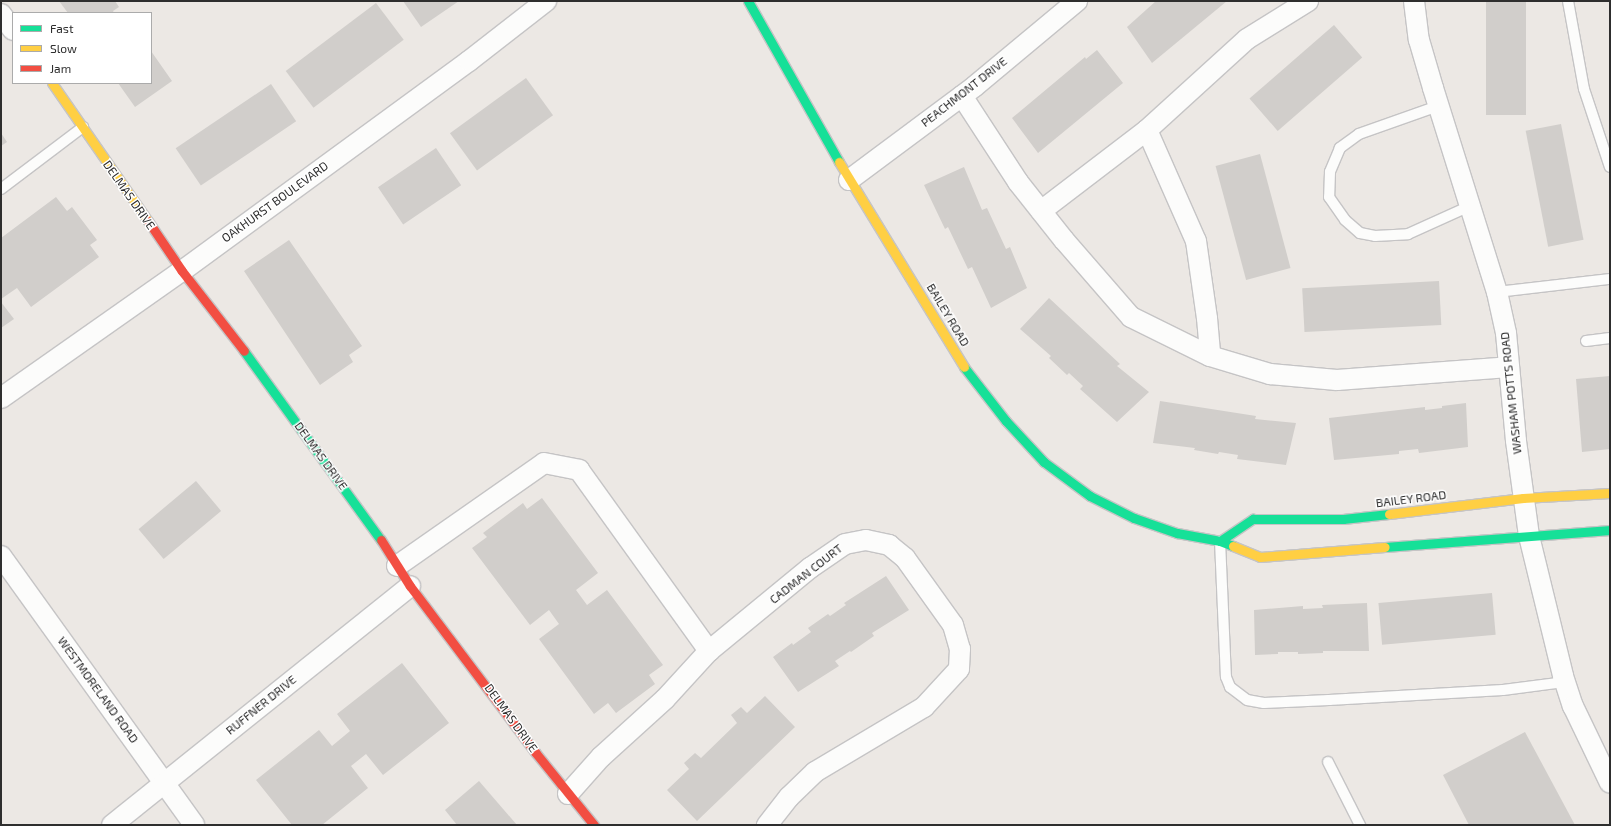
<!DOCTYPE html>
<html>
<head>
<meta charset="utf-8">
<style>
	body { margin:0 }
	#map { position:relative; width:1611px; height:826px; overflow:hidden; background:#ece8e4; font-family:"Exo 2",sans-serif }
	div>[style] { position:absolute }
	[style*='--x'] { left:calc(var(--x)*1px); top:calc(var(--y)*1px); width:calc(var(--w)*1px); rotate:calc(var(--a)*1deg) }
	.building>* { inset:0; background:#d1cecb; transform-origin:0 0 }
	.roads { filter:drop-shadow(1px 0 #c5c4c5) drop-shadow(-1px 0 #c5c4c5) drop-shadow(0 1px #c5c4c5) drop-shadow(0 -1px #c5c4c5) }
	.lane>* { height:10px; margin:-5px; padding:0 5px; transform-origin:5px; border-radius:5px; background:#fcfcfb }
	.street>* { height:20px; margin:-10px; padding:0 10px; transform-origin:10px; border-radius:10px; background:#fcfcfb }
	.fast>* { height:9px; margin:-4.5px; padding:0 4.5px; transform-origin:4.5px; border-radius:4.5px; background:#16e098 }
	.slow>* { height:9px; margin:-4.5px; padding:0 4.5px; transform-origin:4.5px; border-radius:4.5px; background:#ffcf43 }
	.jam>* { height:9px; margin:-4.5px; padding:0 4.5px; transform-origin:4.5px; border-radius:4.5px; background:#f24e42 }
	span { translate:-50% -50%; white-space:nowrap; text-align:center; line-height:1.15; -webkit-text-stroke:3px #fff; paint-order:stroke }
	.street-label { font-size:12px; color:#2e2e2e }
	.frame { position:absolute; inset:0; border:2px solid #2e2e2e; pointer-events:none }
	.legend { position:absolute; left:12px; top:12px; width:140px; height:72px; box-sizing:border-box; background:#fff; border:1px solid #ababab; margin:0; padding:5px 7px; list-style:none; font-size:12px; color:#2e2e2e }
	.legend li { display:flex; align-items:center; gap:8px; height:20px }
	.legend b { width:20px; border:1px solid #ababab }
</style>
</head>
<body>
<div id="map">
	<div class="building">
		<div style="clip-path:polygon(59px 1px,115px 1px,119px 7px,113px 11px,114px 13px,68px 13px)"></div>
		<div style="clip-path:polygon(403px 1px,459px 1px,421px 27px)"></div>
		<div style="clip-path:polygon(1156px 1px,1227px 1px,1152px 63px,1127px 27px)"></div>
		<div style="left:1486px;top:1px;width:40px;height:114px"></div>
		<div style="left:376px;top:3px;width:46px;height:113px;rotate:53deg"></div>
		<div style="left:1334px;top:25px;width:43px;height:112px;rotate:49deg"></div>
		<div style="clip-path:polygon(1097px 50px,1123px 83px,1038px 153px,1012px 118px,1085px 57px,1086px 59px)"></div>
		<div style="clip-path:polygon(151px 51px,172px 81px,135px 107px,118px 83px,151px 83px)"></div>
		<div style="left:526px;top:78px;width:46px;height:94px;rotate:54deg"></div>
		<div style="left:271px;top:84px;width:45px;height:115px;rotate:56deg"></div>
		<div style="left:1561px;top:124px;width:118px;height:36px;rotate:79deg"></div>
		<div style="clip-path:polygon(1px 133px,7px 142px,1px 146px)"></div>
		<div style="left:436px;top:148px;width:45px;height:70px;rotate:56deg"></div>
		<div style="left:1260px;top:154px;width:118px;height:46px;rotate:75deg"></div>
		<div style="clip-path:polygon(964px 167px,982px 210px,987px 208px,1006px 249px,1010px 247px,1027px 288px,991px 308px,972px 267px,968px 269px,948px 227px,945px 229px,924px 185px)"></div>
		<div style="clip-path:polygon(56px 197px,67px 211px,72px 207px,97px 240px,90px 245px,99px 257px,31px 307px,17px 288px,1px 299px,1px 238px)"></div>
		<div style="clip-path:polygon(289px 240px,362px 346px,349px 355px,353px 362px,320px 385px,244px 271px)"></div>
		<div style="left:1439px;top:281px;width:44px;height:137px;rotate:87deg"></div>
		<div style="clip-path:polygon(1049px 298px,1120px 364px,1117px 366px,1149px 392px,1117px 422px,1080px 389px,1083px 386px,1069px 373px,1067px 375px,1049px 358px,1051px 356px,1020px 329px)"></div>
		<div style="clip-path:polygon(1px 302px,14px 319px,1px 328px)"></div>
		<div style="clip-path:polygon(1610px 376px,1610px 449px,1582px 452px,1576px 379px)"></div>
		<div style="clip-path:polygon(1160px 401px,1256px 416px,1255px 419px,1296px 423px,1286px 465px,1237px 459px,1238px 455px,1219px 452px,1218px 454px,1194px 450px,1195px 448px,1153px 443px)"></div>
		<div style="clip-path:polygon(1466px 403px,1468px 447px,1419px 453px,1418px 449px,1399px 451px,1399px 454px,1334px 460px,1329px 418px,1425px 407px,1425px 410px,1442px 408px,1442px 406px)"></div>
		<div style="left:196px;top:481px;width:39px;height:75px;rotate:50deg"></div>
		<div style="clip-path:polygon(542px 498px,598px 573px,576px 590px,587px 605px,607px 590px,663px 665px,649px 675px,655px 684px,616px 713px,608px 703px,594px 714px,539px 639px,559px 624px,549px 610px,530px 625px,472px 548px,487px 537px,483px 533px,523px 503px,527px 509px)"></div>
		<div style="clip-path:polygon(886px 576px,909px 610px,872px 633px,874px 636px,851px 652px,850px 651px,835px 661px,839px 666px,798px 692px,773px 657px,792px 643px,793px 645px,811px 632px,808px 628px,828px 614px,830px 616px,846px 605px,844px 603px)"></div>
		<div style="left:1492px;top:593px;width:42px;height:114px;rotate:85deg"></div>
		<div style="clip-path:polygon(1367px 603px,1369px 651px,1323px 651px,1323px 653px,1298px 654px,1298px 652px,1278px 652px,1278px 654px,1255px 655px,1254px 610px,1303px 606px,1303px 609px,1323px 608px,1322px 605px)"></div>
		<div style="clip-path:polygon(402px 663px,449px 723px,383px 775px,366px 754px,351px 766px,368px 788px,322px 825px,292px 825px,256px 780px,319px 730px,332px 746px,350px 731px,337px 714px)"></div>
		<div style="clip-path:polygon(765px 696px,795px 727px,697px 821px,667px 790px,689px 769px,684px 763px,695px 753px,701px 758px,737px 723px,731px 715px,741px 707px,747px 713px)"></div>
		<div style="clip-path:polygon(1525px 732px,1575px 825px,1469px 825px,1443px 775px)"></div>
		<div style="clip-path:polygon(479px 781px,517px 825px,457px 825px,445px 810px)"></div>
	</div>
	<div class="roads">
		<div class="lane">
			<div style="--x:1568;--y:1;--w:89;--a:79.7"></div>
			<div style="--x:1584;--y:89;--w:82;--a:71.6"></div>
			<div style="--x:1438;--y:106;--w:84;--a:160.5"></div>
			<div style="--x:1359;--y:134;--w:24;--a:144"></div>
			<div style="--x:1340;--y:148;--w:26;--a:113"></div>
			<div style="--x:1330;--y:172;--w:25;--a:92"></div>
			<div style="--x:1329;--y:197;--w:28;--a:55"></div>
			<div style="--x:1345;--y:220;--w:20;--a:41"></div>
			<div style="--x:1360;--y:233;--w:15;--a:11"></div>
			<div style="--x:1375;--y:236;--w:33;--a:-3"></div>
			<div style="--x:1408;--y:234;--w:68;--a:-24.3"></div>
			<div style="--x:1;--y:189;--w:103;--a:-37.1"></div>
			<div style="--x:1497;--y:292;--w:114;--a:-6.6"></div>
			<div style="--x:1586;--y:341;--w:24;--a:-7"></div>
			<div style="--x:1220;--y:541;--w:136;--a:87.5"></div>
			<div style="--x:1226;--y:677;--w:11;--a:68"></div>
			<div style="--x:1230;--y:687;--w:21;--a:37"></div>
			<div style="--x:1247;--y:700;--w:17;--a:10"></div>
			<div style="--x:1264;--y:703;--w:65;--a:-2.6"></div>
			<div style="--x:1329;--y:700;--w:174;--a:-3.3"></div>
			<div style="--x:1503;--y:690;--w:63;--a:-7.4"></div>
			<div style="--x:1328;--y:762;--w:71;--a:63.1"></div>
		</div>
		<div class="street">
			<div style="--x:1414;--y:1;--w:39;--a:83"></div>
			<div style="--x:1419;--y:40;--w:50;--a:73.7"></div>
			<div style="--x:1433;--y:88;--w:214;--a:72.6"></div>
			<div style="--x:1497;--y:292;--w:42;--a:77.6"></div>
			<div style="--x:1506;--y:333;--w:108;--a:84.7"></div>
			<div style="--x:1516;--y:441;--w:96;--a:82.2"></div>
			<div style="--x:1529;--y:536;--w:144;--a:76.3"></div>
			<div style="--x:1563;--y:676;--w:32;--a:72"></div>
			<div style="--x:1573;--y:706;--w:85;--a:64.3"></div>
			<div style="--x:1;--y:14;--w:20;--a:53"></div>
			<div style="--x:962;--y:96;--w:103;--a:56.9"></div>
			<div style="--x:1018;--y:182;--w:74;--a:51.6"></div>
			<div style="--x:1064;--y:240;--w:102;--a:49"></div>
			<div style="--x:1131;--y:317;--w:88;--a:26.3"></div>
			<div style="--x:1210;--y:356;--w:63;--a:16.7"></div>
			<div style="--x:1270;--y:374;--w:67;--a:5.1"></div>
			<div style="--x:1337;--y:380;--w:172;--a:-4.3"></div>
			<div style="--x:1147;--y:130;--w:135;--a:-42.3"></div>
			<div style="--x:1247;--y:39;--w:72;--a:-31.9"></div>
			<div style="--x:849;--y:180;--w:157;--a:-36.7"></div>
			<div style="--x:975;--y:86;--w:133;--a:-39.8"></div>
			<div style="--x:1041;--y:211;--w:133;--a:-37.4"></div>
			<div style="--x:1147;--y:130;--w:121;--a:66.2"></div>
			<div style="--x:1196;--y:241;--w:78;--a:81.9"></div>
			<div style="--x:1207;--y:318;--w:38;--a:85"></div>
			<div style="--x:1;--y:398;--w:221;--a:-35.1"></div>
			<div style="--x:182;--y:271;--w:356;--a:-36.2"></div>
			<div style="--x:469;--y:61;--w:98;--a:-37.9"></div>
			<div style="--x:1;--y:556;--w:331;--a:54.3"></div>
			<div style="--x:397;--y:566;--w:179;--a:-35"></div>
			<div style="--x:544;--y:463;--w:36;--a:11"></div>
			<div style="--x:579;--y:470;--w:223;--a:54.3"></div>
			<div style="--x:568;--y:794;--w:50;--a:-48.3"></div>
			<div style="--x:601;--y:757;--w:86;--a:-42.2"></div>
			<div style="--x:665;--y:699;--w:65;--a:-47.5"></div>
			<div style="--x:709;--y:651;--w:131;--a:-39.4"></div>
			<div style="--x:810;--y:568;--w:42;--a:-34.4"></div>
			<div style="--x:845;--y:544;--w:21;--a:-11"></div>
			<div style="--x:866;--y:540;--w:24;--a:12"></div>
			<div style="--x:889;--y:545;--w:21;--a:39"></div>
			<div style="--x:905;--y:558;--w:82;--a:54.4"></div>
			<div style="--x:953;--y:625;--w:25;--a:74"></div>
			<div style="--x:960;--y:649;--w:20;--a:93"></div>
			<div style="--x:959;--y:669;--w:52;--a:132.6"></div>
			<div style="--x:924;--y:707;--w:127;--a:149.2"></div>
			<div style="--x:815;--y:772;--w:36;--a:136"></div>
			<div style="--x:789;--y:797;--w:36;--a:128"></div>
			<div style="--x:112;--y:825;--w:382;--a:-38.7"></div>
		</div>
		<div class="fast">
			<div style="--x:748;--y:1;--w:185;--a:60.5"></div>
			<div style="--x:244;--y:351;--w:233;--a:54.1"></div>
			<div style="--x:964;--y:367;--w:68;--a:52.1"></div>
			<div style="--x:1006;--y:421;--w:56;--a:47.2"></div>
			<div style="--x:1044;--y:462;--w:57;--a:36.5"></div>
			<div style="--x:1090;--y:496;--w:49;--a:26.6"></div>
			<div style="--x:1134;--y:518;--w:46;--a:19.2"></div>
			<div style="--x:1177;--y:533;--w:44;--a:10.5"></div>
			<div style="--x:1220;--y:541;--w:14;--a:21"></div>
			<div style="--x:1220;--y:541;--w:40;--a:-34"></div>
			<div style="--x:1253;--y:519;--w:90;--a:0"></div>
			<div style="--x:1343;--y:519;--w:46;--a:-6.2"></div>
			<div style="--x:1385;--y:547;--w:226;--a:-4.3"></div>
		</div>
		<div class="slow">
			<div style="--x:52;--y:83;--w:168;--a:55.2"></div>
			<div style="--x:839;--y:162;--w:240;--a:58.6"></div>
			<div style="--x:1389;--y:514;--w:135;--a:-6.8"></div>
			<div style="--x:1523;--y:498;--w:87;--a:-3.3"></div>
			<div style="--x:1233;--y:546;--w:29;--a:22"></div>
			<div style="--x:1260;--y:557;--w:125;--a:-4.6"></div>
		</div>
		<div class="jam">
			<div style="--x:148;--y:221;--w:60;--a:55.8"></div>
			<div style="--x:182;--y:271;--w:101;--a:52.2"></div>
			<div style="--x:381;--y:540;--w:54;--a:57.8"></div>
			<div style="--x:410;--y:586;--w:208;--a:53"></div>
			<div style="--x:535;--y:752;--w:94;--a:51.1"></div>
		</div>
	</div>
	<div class="street-label">
		<span style="left:964px;top:92px;rotate:-38deg">PEACHMONT DRIVE</span>
		<span style="left:129px;top:195px;rotate:55deg">DELMAS DRIVE</span>
		<span style="left:275px;top:202px;rotate:-36deg">OAKHURST BOULEVARD</span>
		<span style="left:948px;top:315px;rotate:59deg">BAILEY ROAD</span>
		<span style="left:1511px;top:393px;rotate:-96deg">WASHAM POTTS ROAD</span>
		<span style="left:321px;top:456px;rotate:54deg">DELMAS DRIVE</span>
		<span style="left:1411px;top:499px;rotate:-7deg">BAILEY ROAD</span>
		<span style="left:806px;top:574px;rotate:-38deg">CADMAN COURT</span>
		<span style="left:98px;top:690px;rotate:54deg">WESTMORELAND ROAD</span>
		<span style="left:261px;top:705px;rotate:-39deg">RUFFNER DRIVE</span>
		<span style="left:511px;top:718px;rotate:54deg">DELMAS DRIVE</span>
	</div>
	<div class="frame"></div>
	<ul class="legend">
	<li><b style="height:5px;background:#16e098"></b>Fast</li>
	<li><b style="height:5px;background:#ffcf43"></b>Slow</li>
	<li><b style="height:5px;background:#f24e42"></b>Jam</li>
	</ul>
</div>
</body>
</html>
